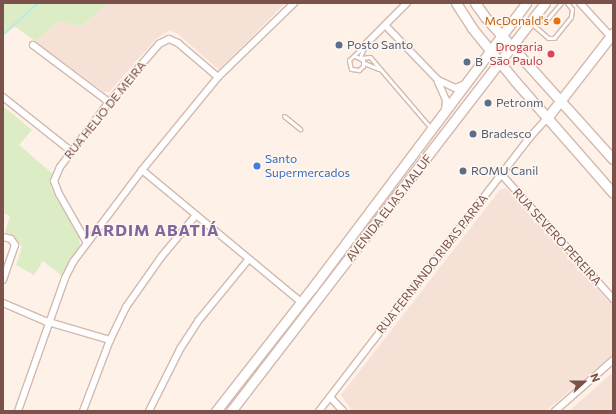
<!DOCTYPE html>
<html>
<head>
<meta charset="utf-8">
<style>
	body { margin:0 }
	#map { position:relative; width:616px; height:414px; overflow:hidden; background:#fef1e8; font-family:Commissioner,sans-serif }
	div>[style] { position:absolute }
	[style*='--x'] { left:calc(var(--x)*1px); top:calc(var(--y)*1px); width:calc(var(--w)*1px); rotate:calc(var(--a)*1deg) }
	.residential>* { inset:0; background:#f6e1d6 }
	.green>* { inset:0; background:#dcedc5 }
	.stream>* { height:2px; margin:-1px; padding:0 1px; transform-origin:1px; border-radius:1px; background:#bae9e7 }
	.roads { filter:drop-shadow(1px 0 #d3b9af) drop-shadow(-1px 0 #d3b9af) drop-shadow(0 1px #d3b9af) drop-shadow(0 -1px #d3b9af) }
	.lane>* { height:3px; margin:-1.5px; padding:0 1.5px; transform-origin:1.5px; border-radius:1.5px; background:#fff }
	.street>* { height:6px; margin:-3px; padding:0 3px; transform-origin:3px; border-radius:3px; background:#fff }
	.secondary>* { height:9px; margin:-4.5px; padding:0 4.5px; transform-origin:4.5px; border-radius:4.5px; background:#fff }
	.dots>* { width:11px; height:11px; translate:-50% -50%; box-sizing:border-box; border:2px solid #fff6ef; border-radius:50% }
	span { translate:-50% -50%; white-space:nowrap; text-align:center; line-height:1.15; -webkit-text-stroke:3px #fff6ef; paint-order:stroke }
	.food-label { font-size:12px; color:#c56008 }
	.right { translate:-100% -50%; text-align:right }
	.service-label { font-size:12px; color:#4e5e75 }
	.left { translate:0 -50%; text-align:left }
	.health-label { font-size:12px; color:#be3a42 }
	.street-label { font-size:12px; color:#7a524a }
	.shop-label { font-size:12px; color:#366cbe }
	.district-label { font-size:16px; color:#80669d; font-weight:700; letter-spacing:1px }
	.frame { position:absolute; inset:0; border:4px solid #7a524a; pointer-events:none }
	.north { position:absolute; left:564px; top:362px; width:40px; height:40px; -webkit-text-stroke:3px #fff6ef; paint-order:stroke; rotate:69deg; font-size:11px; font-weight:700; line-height:16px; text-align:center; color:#7a524a }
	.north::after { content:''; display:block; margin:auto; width:14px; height:18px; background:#7a524a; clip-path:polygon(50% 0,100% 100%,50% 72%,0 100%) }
</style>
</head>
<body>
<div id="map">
	<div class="residential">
		<div style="clip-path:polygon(108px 3px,285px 3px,219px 70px,178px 34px,170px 30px,156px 39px,109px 92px,104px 92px,35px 41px,58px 22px,82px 26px)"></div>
		<div style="clip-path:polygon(506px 188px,613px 306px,613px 354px,546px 411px,352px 411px,341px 395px,500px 190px)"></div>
		<div style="clip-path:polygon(613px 372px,613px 411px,569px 411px)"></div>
	</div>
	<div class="green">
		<div style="clip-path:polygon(3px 3px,108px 3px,82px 26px,58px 22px,35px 41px,14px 26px,3px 35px)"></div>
		<div style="clip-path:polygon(3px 106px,32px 130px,19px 145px,53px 174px,51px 188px,79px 237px,80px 245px,62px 276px,43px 261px,34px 275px,16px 265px,22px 247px,15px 238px,5px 232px,10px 216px,3px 213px)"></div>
	</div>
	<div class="stream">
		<div style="--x:3;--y:35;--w:47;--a:-42.4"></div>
	</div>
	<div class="roads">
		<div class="lane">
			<div style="--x:538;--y:15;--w:10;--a:45"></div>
			<div style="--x:545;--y:22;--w:25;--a:-50"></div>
			<div style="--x:531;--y:23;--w:23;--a:41"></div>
			<div style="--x:548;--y:38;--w:6;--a:0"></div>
			<div style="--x:554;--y:38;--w:27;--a:-51"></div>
			<div style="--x:571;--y:17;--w:8;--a:-83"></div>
			<div style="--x:572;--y:9;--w:8;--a:-130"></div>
			<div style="--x:355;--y:56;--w:9;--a:27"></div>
			<div style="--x:363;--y:60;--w:6;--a:90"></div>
			<div style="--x:363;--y:66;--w:6;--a:135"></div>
			<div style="--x:359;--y:70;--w:8;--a:-173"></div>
			<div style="--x:351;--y:69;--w:9;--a:-103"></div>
			<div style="--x:349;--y:60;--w:23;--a:-43"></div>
			<div style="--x:360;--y:57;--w:12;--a:-66"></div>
			<div style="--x:361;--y:58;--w:9;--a:-6"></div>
			<div style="--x:370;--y:57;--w:92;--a:49.4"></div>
			<div style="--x:364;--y:63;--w:16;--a:22"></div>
			<div style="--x:284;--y:116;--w:21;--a:39"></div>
		</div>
		<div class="street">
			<div style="--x:580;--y:3;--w:49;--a:47.5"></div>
			<div style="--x:385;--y:25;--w:76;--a:46.1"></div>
			<div style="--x:438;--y:80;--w:19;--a:25"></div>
			<div style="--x:455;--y:88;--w:9;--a:-21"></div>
			<div style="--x:366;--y:44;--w:58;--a:-45"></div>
			<div style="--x:33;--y:45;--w:95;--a:36.9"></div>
			<div style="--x:438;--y:82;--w:20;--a:66"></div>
			<div style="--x:446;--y:100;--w:9;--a:96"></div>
			<div style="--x:3;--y:97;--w:87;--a:38.5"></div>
			<div style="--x:142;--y:170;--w:207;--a:39.7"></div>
			<div style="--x:501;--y:174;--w:168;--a:48.1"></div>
			<div style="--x:3;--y:237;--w:8;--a:14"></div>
			<div style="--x:11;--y:239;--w:7;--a:56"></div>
			<div style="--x:15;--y:245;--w:37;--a:109"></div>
			<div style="--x:87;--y:243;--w:56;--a:-119.7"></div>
			<div style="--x:59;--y:194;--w:14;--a:-111"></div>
			<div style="--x:54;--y:181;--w:15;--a:-67"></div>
			<div style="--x:60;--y:167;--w:81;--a:-53"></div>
			<div style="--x:109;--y:102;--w:77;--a:-49.2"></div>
			<div style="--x:159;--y:44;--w:11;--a:-27"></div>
			<div style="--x:169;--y:39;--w:10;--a:24"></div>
			<div style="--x:178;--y:43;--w:52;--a:40.4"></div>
			<div style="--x:3;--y:303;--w:46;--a:23.2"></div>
			<div style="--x:45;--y:321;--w:68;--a:16.3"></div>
			<div style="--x:330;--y:397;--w:19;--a:47"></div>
			<div style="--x:18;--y:411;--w:141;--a:-70.5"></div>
			<div style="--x:65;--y:278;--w:18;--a:-63"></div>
			<div style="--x:73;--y:262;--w:115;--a:-53.1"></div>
			<div style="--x:142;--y:170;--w:120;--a:-50.7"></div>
			<div style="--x:218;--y:77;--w:106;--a:-44.2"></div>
			<div style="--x:83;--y:411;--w:76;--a:-69.2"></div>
			<div style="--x:110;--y:340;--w:37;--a:-64"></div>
			<div style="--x:126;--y:307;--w:62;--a:-54.8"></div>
			<div style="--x:162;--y:256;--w:53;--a:-50.3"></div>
			<div style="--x:149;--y:411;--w:69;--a:-63.4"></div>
			<div style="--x:180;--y:349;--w:33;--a:-57"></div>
			<div style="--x:198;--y:321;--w:80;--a:-50.6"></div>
			<div style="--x:319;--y:411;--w:347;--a:-52.4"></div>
			<div style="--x:531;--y:136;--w:24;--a:-48"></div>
			<div style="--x:555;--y:411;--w:77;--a:-41.3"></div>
		</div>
		<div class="secondary">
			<div style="--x:456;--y:3;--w:30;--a:57"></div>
			<div style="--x:472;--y:28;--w:68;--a:50.9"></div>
			<div style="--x:515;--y:81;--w:149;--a:48.8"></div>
			<div style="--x:475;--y:3;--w:17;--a:54"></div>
			<div style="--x:485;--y:17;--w:191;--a:48"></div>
			<div style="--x:547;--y:118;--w:108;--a:-52.2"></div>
			<div style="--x:216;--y:411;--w:157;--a:-52"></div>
			<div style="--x:313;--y:287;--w:355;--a:-53.1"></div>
			<div style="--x:231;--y:411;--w:515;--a:-52.42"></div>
		</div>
	</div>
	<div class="dots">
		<div style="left:557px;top:21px;background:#e8710a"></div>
		<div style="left:339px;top:45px;background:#5c6f8a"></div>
		<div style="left:551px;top:54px;background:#e0444e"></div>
		<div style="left:467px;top:62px;background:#5c6f8a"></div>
		<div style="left:488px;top:103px;background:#5c6f8a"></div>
		<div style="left:473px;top:134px;background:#5c6f8a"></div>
		<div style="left:257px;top:166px;background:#3f7fe0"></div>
		<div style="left:463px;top:171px;background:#5c6f8a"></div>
	</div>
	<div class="food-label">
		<span class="right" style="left:549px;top:21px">McDonald's</span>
	</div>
	<div class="service-label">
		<span class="left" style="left:347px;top:45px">Posto Santo</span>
		<span class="left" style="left:475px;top:62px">B</span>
		<span class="left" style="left:496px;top:103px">Petronm</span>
		<span class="left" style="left:481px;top:134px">Bradesco</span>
		<span class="left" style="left:471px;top:171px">ROMU Canil</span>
	</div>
	<div class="health-label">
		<span class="right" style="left:543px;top:54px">Drogaria<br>São Paulo</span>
	</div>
	<div class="street-label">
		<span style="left:105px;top:110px;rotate:-51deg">RUA HELIO DE MEIRA</span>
		<span style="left:389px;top:208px;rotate:-52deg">AVENIDA ELIAS MALUF</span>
		<span style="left:557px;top:237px;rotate:48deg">RUA SEVERO PEREIRA</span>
		<span style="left:432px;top:264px;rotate:-52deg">RUA FERNANDO RIBAS PARRA</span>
	</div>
	<div class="shop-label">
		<span class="left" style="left:265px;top:166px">Santo<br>Supermercados</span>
	</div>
	<div class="district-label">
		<span style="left:152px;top:230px">JARDIM ABATIÁ</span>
	</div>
	<div class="frame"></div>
	<div class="north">N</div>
</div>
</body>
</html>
